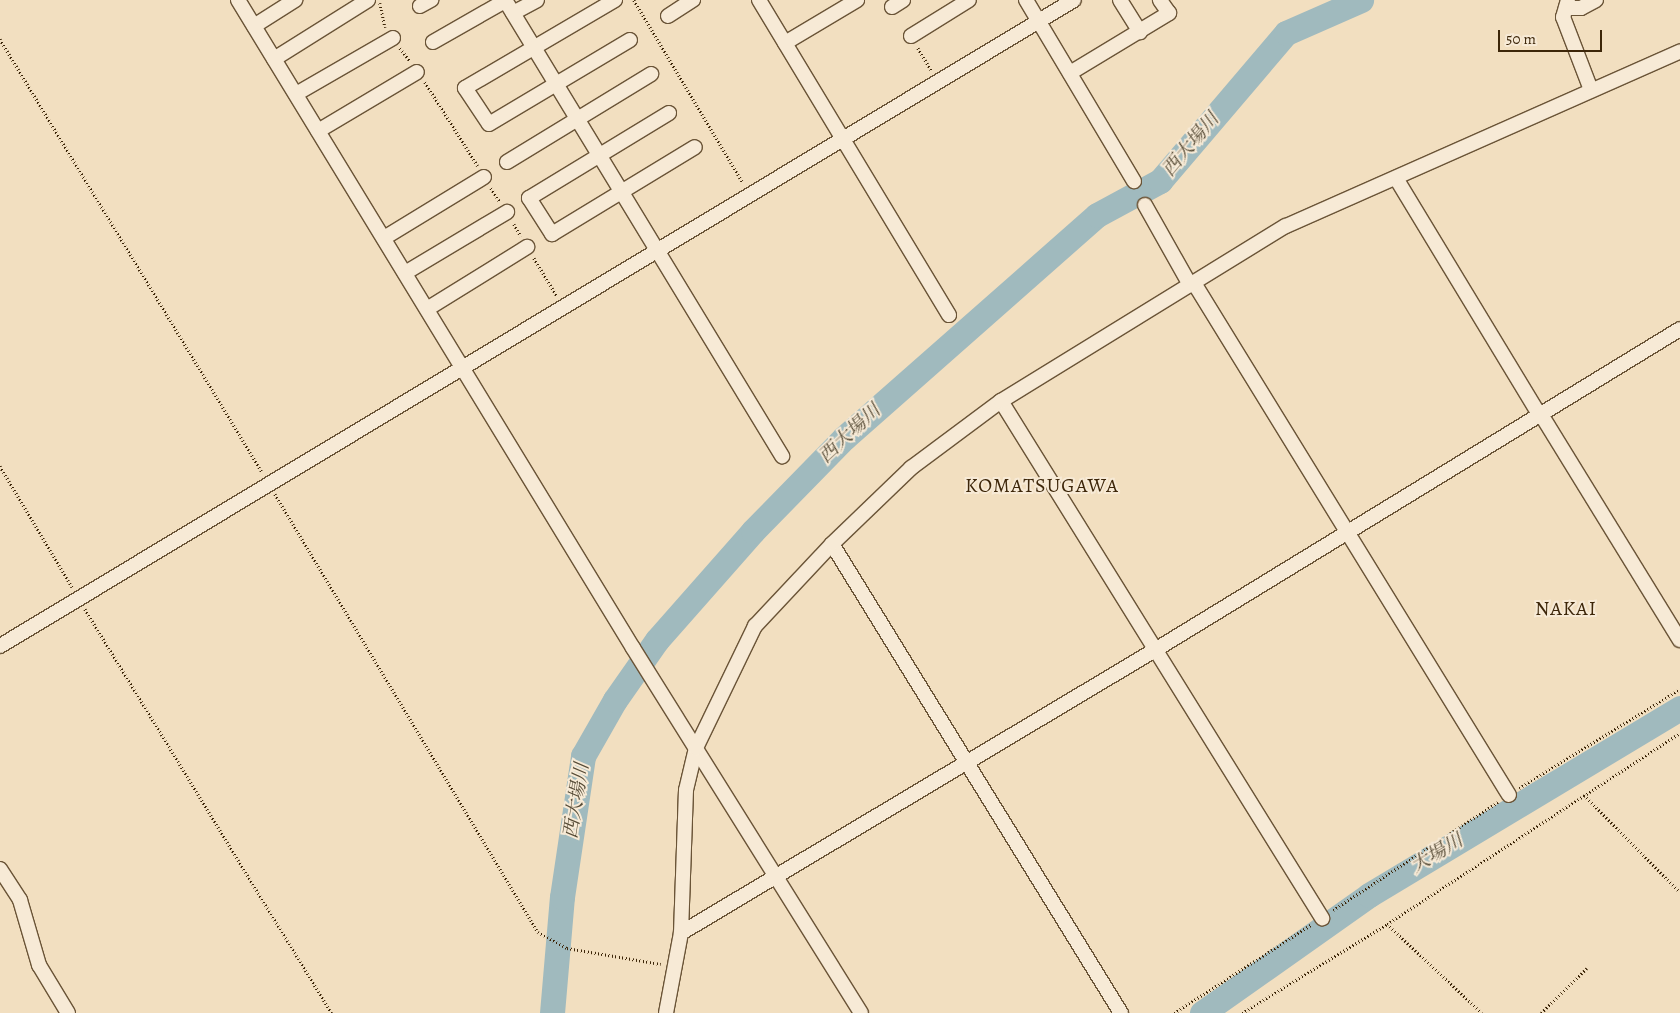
<!DOCTYPE html>
<html>
<head>
<meta charset="utf-8">
<style>
	body { margin:0 }
	#map { position:relative; width:1680px; height:1013px; overflow:hidden; background:#f2dfc0; font-family:Alegreya,"Noto Serif JP",serif }
	div>[style] { position:absolute }
	[style*='--x'] { left:calc(var(--x)*1px); top:calc(var(--y)*1px); width:calc(var(--w)*1px); rotate:calc(var(--a)*1deg) }
	.river>* { height:25px; margin:-12.5px; padding:0 12.5px; transform-origin:12.5px; border-radius:12.5px; background:#a0babe }
	.path>* { height:2.5px; margin-top:-1.25px; transform-origin:0; background:repeating-linear-gradient(90deg,#3d2609 0 1px,transparent 0 3.5px) }
	.roads { filter:drop-shadow(1px 0 #6a5437) drop-shadow(-1px 0 #6a5437) drop-shadow(0 1px #6a5437) drop-shadow(0 -1px #6a5437) }
	.minor>* { height:14px; margin:-7px; padding:0 7px; transform-origin:7px; border-radius:7px; background:#f7ead6 }
	span { translate:-50% -50%; white-space:nowrap; text-align:center; line-height:1.15; -webkit-text-stroke:4px #f7ead6; paint-order:stroke }
	.water-label { font-size:19px; color:#564b36; font-style:italic }
	.quarter-label { font-size:20px; color:#3d2609; letter-spacing:1px }
	.scale { position:absolute; left:1498px; top:30px; width:104px; height:22px; box-sizing:border-box; border:2px solid #3d2609; border-top:0; padding-left:6px; font-size:15px; line-height:18px; white-space:nowrap; color:#3d2609; -webkit-text-stroke:4px #f7ead6; paint-order:stroke }
</style>
</head>
<body>
<div id="map">
	<div class="river">
		<div style="--x:552;--y:1013;--w:116;--a:-85.1"></div>
		<div style="--x:562;--y:897;--w:143;--a:-81.5"></div>
		<div style="--x:583;--y:756;--w:64;--a:-60.3"></div>
		<div style="--x:615;--y:700;--w:73;--a:-55"></div>
		<div style="--x:657;--y:640;--w:145;--a:-48.6"></div>
		<div style="--x:753;--y:531;--w:130;--a:-45.6"></div>
		<div style="--x:844;--y:438;--w:337;--a:-41.4"></div>
		<div style="--x:1097;--y:215;--w:72;--a:-28.4"></div>
		<div style="--x:1160;--y:181;--w:194;--a:-49.6"></div>
		<div style="--x:1286;--y:33;--w:82;--a:-23.7"></div>
		<div style="--x:1202;--y:1013;--w:204;--a:-35.2"></div>
		<div style="--x:1369;--y:895;--w:363;--a:-31"></div>
	</div>
	<div class="path">
		<div style="--x:634;--y:0;--w:213;--a:59.2"></div>
		<div style="--x:380;--y:3;--w:25;--a:78"></div>
		<div style="--x:0;--y:39;--w:506;--a:58.82"></div>
		<div style="--x:400;--y:48;--w:16;--a:52"></div>
		<div style="--x:918;--y:48;--w:27;--a:59"></div>
		<div style="--x:425;--y:82;--w:99;--a:57.8"></div>
		<div style="--x:491;--y:188;--w:17;--a:57"></div>
		<div style="--x:514;--y:224;--w:14;--a:60"></div>
		<div style="--x:534;--y:258;--w:44;--a:58.8"></div>
		<div style="--x:0;--y:466;--w:141;--a:59.2"></div>
		<div style="--x:275;--y:494;--w:511;--a:59.02"></div>
		<div style="--x:538;--y:932;--w:33;--a:29"></div>
		<div style="--x:567;--y:948;--w:95;--a:9.7"></div>
		<div style="--x:85;--y:609;--w:474;--a:58.6"></div>
		<div style="--x:1519;--y:788;--w:189;--a:-31.6"></div>
		<div style="--x:1584;--y:795;--w:136;--a:45.3"></div>
		<div style="--x:1333;--y:910;--w:197;--a:-33.2"></div>
		<div style="--x:1387;--y:924;--w:130;--a:43.1"></div>
		<div style="--x:1174;--y:1013;--w:164;--a:-32.8"></div>
		<div style="--x:1242;--y:1013;--w:170;--a:-31.5"></div>
		<div style="--x:1387;--y:924;--w:350;--a:-33.1"></div>
		<div style="--x:1541;--y:1013;--w:64;--a:-44.4"></div>
	</div>
	<div class="roads">
		<div class="minor">
			<div style="--x:238;--y:0;--w:759;--a:58.63"></div>
			<div style="--x:633;--y:648;--w:430;--a:58"></div>
			<div style="--x:505;--y:0;--w:534;--a:58.72"></div>
			<div style="--x:615;--y:0;--w:174;--a:149.6"></div>
			<div style="--x:465;--y:88;--w:43;--a:56.3"></div>
			<div style="--x:489;--y:124;--w:164;--a:-30.8"></div>
			<div style="--x:759;--y:0;--w:368;--a:58.9"></div>
			<div style="--x:1026;--y:0;--w:211;--a:59.2"></div>
			<div style="--x:1120;--y:0;--w:38;--a:58"></div>
			<div style="--x:1568;--y:0;--w:18;--a:106"></div>
			<div style="--x:1563;--y:17;--w:78;--a:69"></div>
			<div style="--x:420;--y:6;--w:13;--a:-29"></div>
			<div style="--x:892;--y:7;--w:13;--a:-32"></div>
			<div style="--x:1566;--y:8;--w:15;--a:0"></div>
			<div style="--x:1581;--y:8;--w:17;--a:-28"></div>
			<div style="--x:513;--y:13;--w:27;--a:-28"></div>
			<div style="--x:668;--y:16;--w:30;--a:-33"></div>
			<div style="--x:254;--y:26;--w:49;--a:-32.4"></div>
			<div style="--x:911;--y:36;--w:68;--a:-31.8"></div>
			<div style="--x:433;--y:42;--w:83;--a:-29.7"></div>
			<div style="--x:785;--y:43;--w:84;--a:-30.8"></div>
			<div style="--x:274;--y:59;--w:111;--a:-32.1"></div>
			<div style="--x:1070;--y:73;--w:116;--a:-31.2"></div>
			<div style="--x:1169;--y:13;--w:16;--a:-125"></div>
			<div style="--x:296;--y:94;--w:112;--a:-30"></div>
			<div style="--x:669;--y:113;--w:164;--a:148.7"></div>
			<div style="--x:529;--y:198;--w:43;--a:57.4"></div>
			<div style="--x:552;--y:234;--w:167;--a:-31.3"></div>
			<div style="--x:318;--y:131;--w:115;--a:-30.8"></div>
			<div style="--x:507;--y:162;--w:169;--a:-31.4"></div>
			<div style="--x:1396;--y:178;--w:278;--a:58.8"></div>
			<div style="--x:1145;--y:205;--w:92;--a:60.6"></div>
			<div style="--x:384;--y:238;--w:117;--a:-31.4"></div>
			<div style="--x:405;--y:273;--w:119;--a:-30.9"></div>
			<div style="--x:1194;--y:283;--w:601;--a:58.4"></div>
			<div style="--x:427;--y:309;--w:118;--a:-31.8"></div>
			<div style="--x:1001;--y:401;--w:609;--a:58.16"></div>
			<div style="--x:1542;--y:416;--w:263;--a:58.4"></div>
			<div style="--x:832;--y:544;--w:551;--a:58.36"></div>
			<div style="--x:0;--y:646;--w:1253;--a:-31.03"></div>
			<div style="--x:0;--y:869;--w:37;--a:57"></div>
			<div style="--x:20;--y:900;--w:68;--a:73.7"></div>
			<div style="--x:39;--y:965;--w:56;--a:58.9"></div>
			<div style="--x:681;--y:933;--w:552;--a:-30.84"></div>
			<div style="--x:1155;--y:650;--w:615;--a:-31.44"></div>
			<div style="--x:666;--y:1013;--w:81;--a:-79.4"></div>
			<div style="--x:681;--y:933;--w:143;--a:-88"></div>
			<div style="--x:686;--y:790;--w:43;--a:-76.6"></div>
			<div style="--x:696;--y:748;--w:136;--a:-64.2"></div>
			<div style="--x:755;--y:626;--w:112;--a:-46.8"></div>
			<div style="--x:832;--y:544;--w:110;--a:-43.9"></div>
			<div style="--x:911;--y:468;--w:112;--a:-36.7"></div>
			<div style="--x:1001;--y:401;--w:334;--a:-31.6"></div>
			<div style="--x:1286;--y:226;--w:431;--a:-23.9"></div>
		</div>
	</div>
	<div class="water-label">
		<span style="left:1191px;top:145px;rotate:-50deg">西大場川</span>
		<span style="left:850px;top:434px;rotate:-43deg">西大場川</span>
		<span style="left:577px;top:801px;rotate:-81deg">西大場川</span>
		<span style="left:1437px;top:854px;rotate:-31deg">大場川</span>
	</div>
	<div class="quarter-label">
		<span style="left:1042px;top:485px">KOMATSUGAWA</span>
		<span style="left:1566px;top:608px">NAKAI</span>
	</div>
	<div class="scale">50 m</div>
</div>
</body>
</html>
